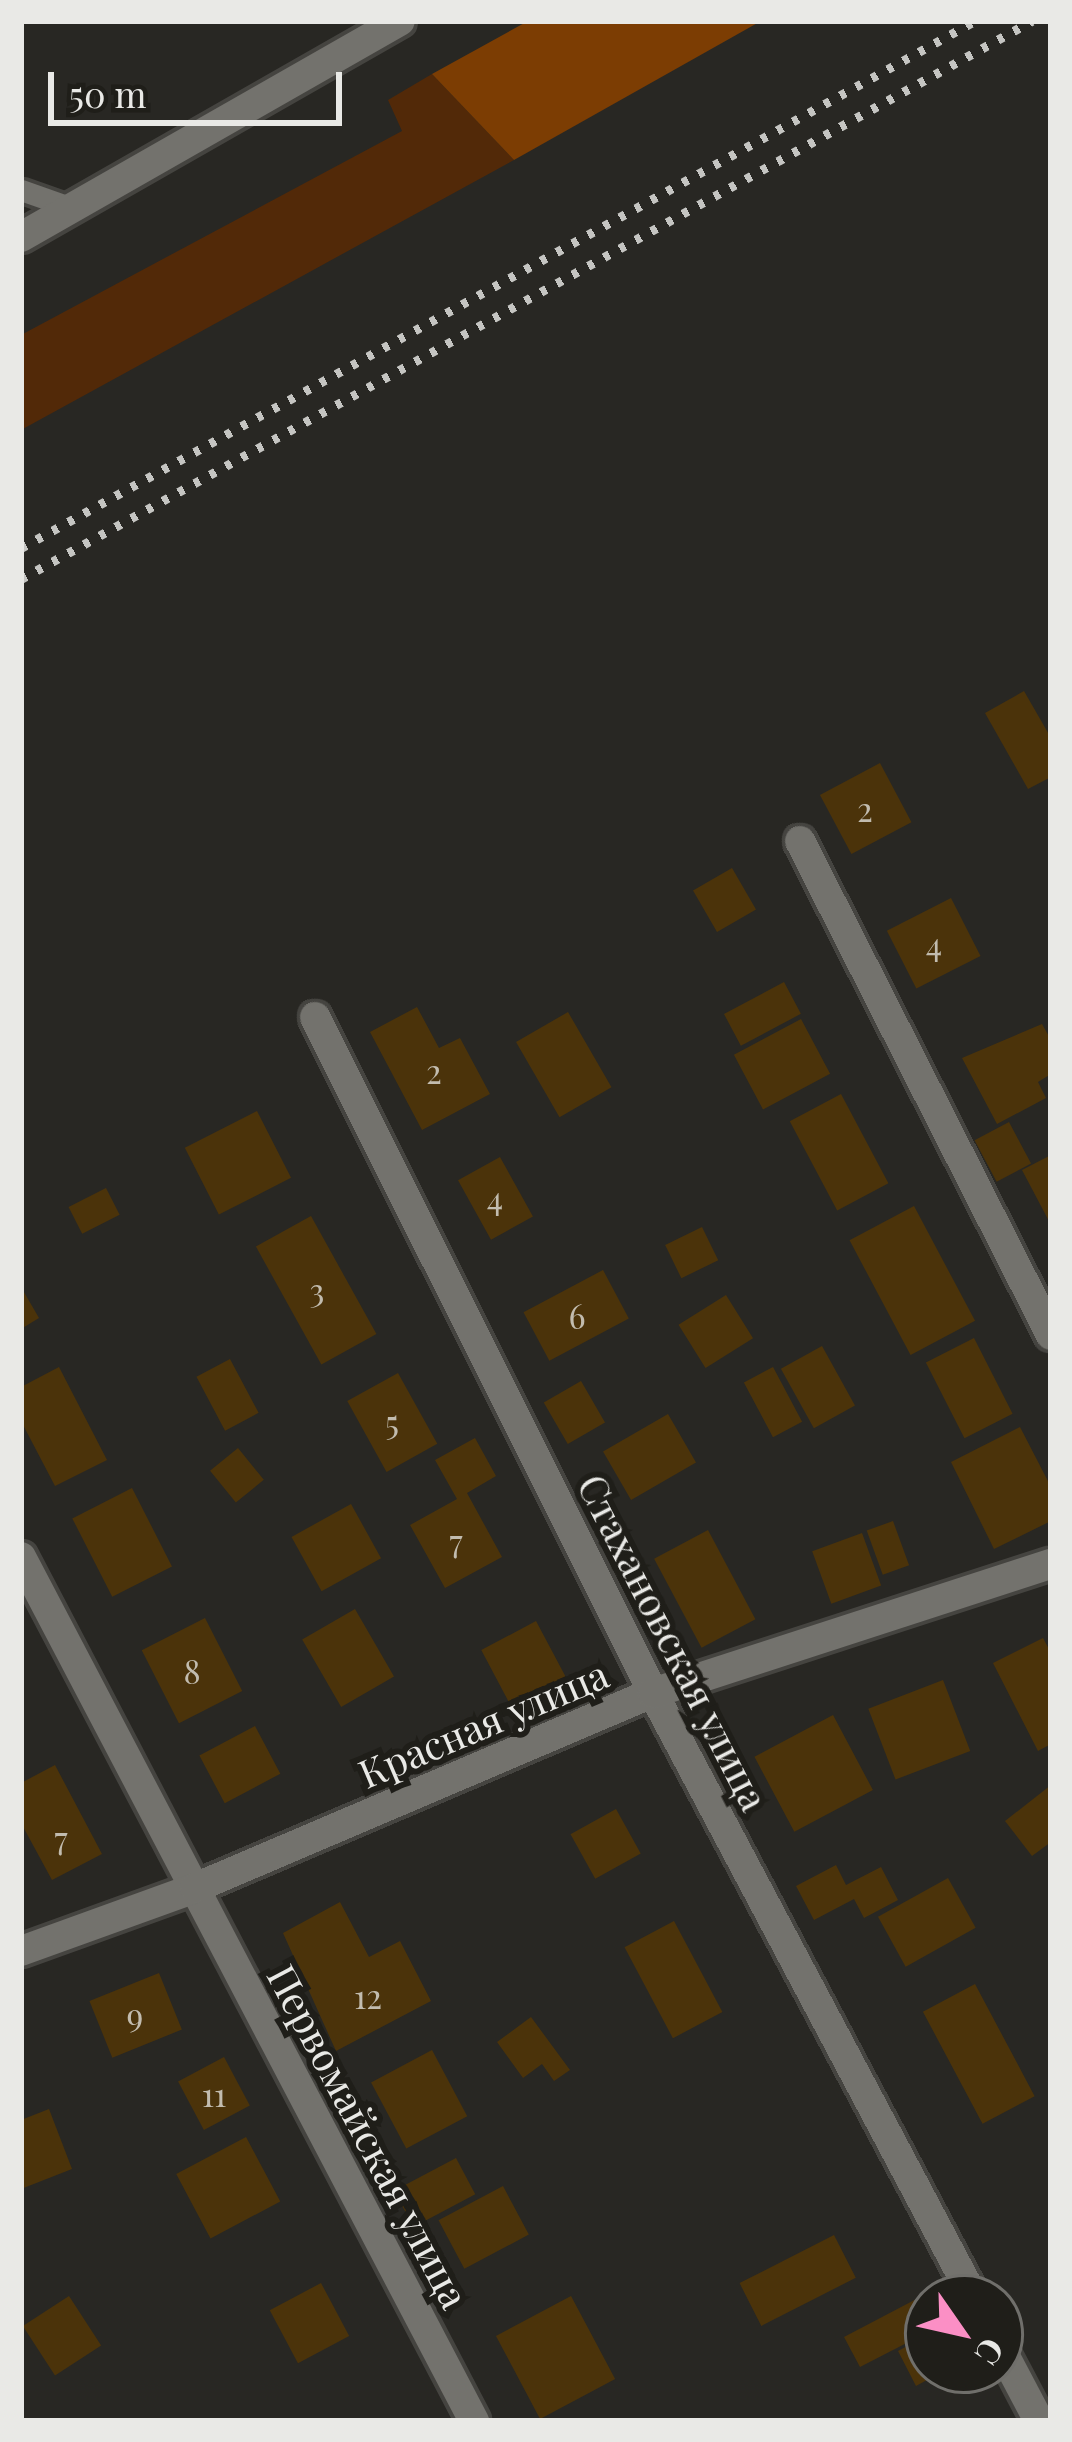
<!DOCTYPE html>
<html>
<head>
<meta charset="utf-8">
<style>
	body { margin:0 }
	#map { position:relative; width:1072px; height:2442px; overflow:hidden; background:#282723; font-family:"Playfair Display",serif }
	div>[style] { position:absolute }
	[style*='--x'] { left:calc(var(--x)*1px); top:calc(var(--y)*1px); width:calc(var(--w)*1px); rotate:calc(var(--a)*1deg) }
	.green>* { inset:0; background:#522908 }
	.forest>* { inset:0; background:#7c3d03 }
	.building>* { inset:0; background:#4b330a; transform-origin:0 0 }
	.roads { filter:drop-shadow(3px 0 #454440) drop-shadow(-3px 0 #454440) drop-shadow(0 3px #454440) drop-shadow(0 -3px #454440) }
	.service>* { height:21px; margin:-10.5px; padding:0 10.5px; transform-origin:10.5px; border-radius:10.5px; background:#73726d }
	.minor>* { height:30px; margin:-15px; padding:0 15px; transform-origin:15px; border-radius:15px; background:#73726d }
	.secondary>* { height:30px; margin:-15px; padding:0 15px; transform-origin:15px; border-radius:15px; background:#73726d }
	.rail>* { height:9px; margin-top:-4.5px; transform-origin:0; background:repeating-linear-gradient(90deg,#c5c5c2 0 6px,transparent 0 18px) }
	span { translate:-50% -50%; white-space:nowrap; text-align:center; line-height:1.15; -webkit-text-stroke:12px #1f1e19; paint-order:stroke }
	.number-label { font-size:33px; color:#c2bcaf }
	.number-label span { -webkit-text-stroke-width:0 }
	.street-label { font-size:39px; color:#e9e9e6 }
	.frame { position:absolute; inset:0; border:24px solid #e9e9e6; pointer-events:none }
	.north { position:absolute; left:904px; top:2274px; width:120px; height:120px; box-sizing:border-box; background:#1f1e19; border:3px solid #706f6b; border-radius:50%; rotate:124deg; font-size:33px; font-weight:700; line-height:48px; text-align:center; color:#e9e9e6 }
	.north::after { content:''; display:block; margin:auto; width:42px; height:54px; background:#fb8fc5; clip-path:polygon(50% 0,100% 100%,50% 72%,0 100%) }
	.scale { position:absolute; left:48px; top:72px; width:294px; height:54px; box-sizing:border-box; border:6px solid #e9e9e6; border-top:0; padding-left:15px; font-size:36px; line-height:42px; white-space:nowrap; color:#e9e9e6; -webkit-text-stroke:9px #1f1e19; paint-order:stroke }
</style>
</head>
<body>
<div id="map">
	<div class="green">
		<div style="clip-path:polygon(432px 74px,514px 160px,21px 430px,21px 335px,402px 131px,388px 100px)"></div>
	</div>
	<div class="forest">
		<div style="clip-path:polygon(528px 21px,761px 21px,514px 160px,432px 74px)"></div>
	</div>
	<div class="building">
		<div style="clip-path:polygon(1024px 691px,1051px 738px,1051px 777px,1028px 789px,985px 713px)"></div>
		<div style="left:880px;top:763px;width:67px;height:68px;rotate:62deg"></div>
		<div style="left:732px;top:868px;width:48px;height:45px;rotate:60deg"></div>
		<div style="left:951px;top:898px;width:65px;height:72px;rotate:63deg"></div>
		<div style="left:784px;top:982px;width:36px;height:68px;rotate:62deg"></div>
		<div style="clip-path:polygon(417px 1007px,439px 1048px,460px 1038px,490px 1094px,422px 1130px,370px 1032px)"></div>
		<div style="left:568px;top:1012px;width:87px;height:60px;rotate:60deg"></div>
		<div style="left:801px;top:1019px;width:62px;height:76px;rotate:62deg"></div>
		<div style="clip-path:polygon(1042px 1024px,1051px 1040px,1051px 1074px,1038px 1082px,1046px 1098px,997px 1124px,962px 1058px)"></div>
		<div style="left:841px;top:1094px;width:101px;height:58px;rotate:62deg"></div>
		<div style="left:257px;top:1111px;width:75px;height:81px;rotate:63deg"></div>
		<div style="left:1009px;top:1122px;width:47px;height:39px;rotate:62deg"></div>
		<div style="clip-path:polygon(1051px 1155px,1051px 1225px,1022px 1170px)"></div>
		<div style="left:500px;top:1157px;width:68px;height:48px;rotate:61deg"></div>
		<div style="left:106px;top:1188px;width:30px;height:42px;rotate:63deg"></div>
		<div style="left:914px;top:1206px;width:130px;height:73px;rotate:62deg"></div>
		<div style="left:311px;top:1216px;width:135px;height:63px;rotate:61deg"></div>
		<div style="left:702px;top:1227px;width:37px;height:41px;rotate:64deg"></div>
		<div style="left:603px;top:1270px;width:55px;height:90px;rotate:62deg"></div>
		<div style="clip-path:polygon(21px 1287px,39px 1318px,21px 1329px)"></div>
		<div style="left:726px;top:1295px;width:51px;height:56px;rotate:58deg"></div>
		<div style="left:974px;top:1338px;width:85px;height:54px;rotate:63deg"></div>
		<div style="left:822px;top:1346px;width:68px;height:47px;rotate:61deg"></div>
		<div style="left:230px;top:1359px;width:61px;height:38px;rotate:62deg"></div>
		<div style="clip-path:polygon(59px 1367px,107px 1460px,55px 1486px,21px 1421px,21px 1387px)"></div>
		<div style="left:773px;top:1367px;width:62px;height:33px;rotate:62deg"></div>
		<div style="left:398px;top:1373px;width:81px;height:58px;rotate:61deg"></div>
		<div style="left:581px;top:1381px;width:48px;height:43px;rotate:60deg"></div>
		<div style="left:668px;top:1414px;width:56px;height:75px;rotate:60deg"></div>
		<div style="clip-path:polygon(1020px 1427px,1051px 1487px,1051px 1521px,994px 1549px,951px 1462px)"></div>
		<div style="clip-path:polygon(475px 1438px,496px 1476px,467px 1493px,502px 1557px,445px 1588px,410px 1525px,457px 1499px,435px 1460px)"></div>
		<div style="left:238px;top:1448px;width:41px;height:36px;rotate:51deg"></div>
		<div style="left:132px;top:1488px;width:88px;height:67px;rotate:63deg"></div>
		<div style="left:351px;top:1504px;width:62px;height:68px;rotate:61deg"></div>
		<div style="left:893px;top:1521px;width:47px;height:28px;rotate:70deg"></div>
		<div style="left:708px;top:1530px;width:101px;height:61px;rotate:62deg"></div>
		<div style="left:862px;top:1533px;width:56px;height:53px;rotate:70deg"></div>
		<div style="left:355px;top:1609px;width:78px;height:61px;rotate:60deg"></div>
		<div style="left:205px;top:1618px;width:82px;height:71px;rotate:63deg"></div>
		<div style="left:536px;top:1621px;width:73px;height:62px;rotate:62deg"></div>
		<div style="clip-path:polygon(1043px 1638px,1051px 1653px,1051px 1744px,1038px 1751px,993px 1663px)"></div>
		<div style="left:943px;top:1680px;width:76px;height:80px;rotate:69deg"></div>
		<div style="left:833px;top:1715px;width:85px;height:89px;rotate:62deg"></div>
		<div style="left:255px;top:1726px;width:54px;height:63px;rotate:62deg"></div>
		<div style="clip-path:polygon(55px 1765px,102px 1854px,52px 1880px,21px 1823px,21px 1783px)"></div>
		<div style="clip-path:polygon(1051px 1785px,1051px 1842px,1032px 1856px,1005px 1821px)"></div>
		<div style="left:616px;top:1809px;width:51px;height:52px;rotate:61deg"></div>
		<div style="clip-path:polygon(836px 1865px,846px 1885px,881px 1867px,898px 1900px,864px 1918px,854px 1899px,814px 1920px,796px 1886px)"></div>
		<div style="left:948px;top:1878px;width:57px;height:80px;rotate:61deg"></div>
		<div style="clip-path:polygon(340px 1902px,369px 1957px,400px 1941px,431px 2001px,336px 2051px,283px 1933px)"></div>
		<div style="left:674px;top:1921px;width:103px;height:56px;rotate:62deg"></div>
		<div style="left:159px;top:1973px;width:61px;height:75px;rotate:68deg"></div>
		<div style="left:975px;top:1984px;width:127px;height:59px;rotate:62deg"></div>
		<div style="clip-path:polygon(531px 2017px,570px 2070px,554px 2081px,542px 2064px,523px 2078px,497px 2042px)"></div>
		<div style="left:432px;top:2050px;width:75px;height:69px;rotate:62deg"></div>
		<div style="left:224px;top:2057px;width:55px;height:52px;rotate:62deg"></div>
		<div style="clip-path:polygon(49px 2109px,72px 2169px,21px 2189px,21px 2120px)"></div>
		<div style="left:246px;top:2137px;width:73px;height:79px;rotate:62deg"></div>
		<div style="left:456px;top:2158px;width:41px;height:70px;rotate:62deg"></div>
		<div style="left:503px;top:2186px;width:55px;height:73px;rotate:62deg"></div>
		<div style="left:834px;top:2235px;width:48px;height:106px;rotate:63deg"></div>
		<div style="left:321px;top:2283px;width:60px;height:58px;rotate:62deg"></div>
		<div style="clip-path:polygon(924px 2295px,928px 2332px,860px 2367px,844px 2337px)"></div>
		<div style="left:69px;top:2296px;width:59px;height:55px;rotate:57deg"></div>
		<div style="left:571px;top:2296px;width:94px;height:85px;rotate:62deg"></div>
		<div style="clip-path:polygon(928px 2335px,928px 2370px,945px 2370px,916px 2386px,898px 2351px)"></div>
	</div>
	<div class="roads">
		<div class="service">
			<div style="--x:21;--y:190;--w:54;--a:19.4"></div>
		</div>
		<div class="minor">
			<div style="--x:800;--y:841;--w:554;--a:63.07"></div>
			<div style="--x:315;--y:1017;--w:756;--a:63.43"></div>
			<div style="--x:653;--y:1693;--w:685;--a:62.05"></div>
			<div style="--x:21;--y:1557;--w:976;--a:62.33"></div>
			<div style="--x:21;--y:1951;--w:185;--a:-19.9"></div>
			<div style="--x:195;--y:1888;--w:498;--a:-23.1"></div>
			<div style="--x:653;--y:1693;--w:418;--a:-18"></div>
			<div style="--x:1000;--y:2347;--w:84;--a:62.2"></div>
		</div>
		<div class="secondary">
			<div style="--x:21;--y:237;--w:436;--a:-29.7"></div>
		</div>
	</div>
	<div class="rail">
		<div style="--x:21;--y:548;--w:1090;--a:-28.92"></div>
		<div style="--x:21;--y:579;--w:1155;--a:-28.9"></div>
	</div>
	<div class="number-label">
		<span style="left:865px;top:809px">2</span>
		<span style="left:934px;top:944px">4</span>
		<span style="left:434px;top:1071px">2</span>
		<span style="left:495px;top:1198px">4</span>
		<span style="left:317px;top:1290px">3</span>
		<span style="left:577px;top:1316px">6</span>
		<span style="left:392px;top:1422px">5</span>
		<span style="left:456px;top:1541px">7</span>
		<span style="left:192px;top:1671px">8</span>
		<span style="left:61px;top:1838px">7</span>
		<span style="left:368px;top:1996px">12</span>
		<span style="left:135px;top:2015px">9</span>
		<span style="left:214px;top:2094px">11</span>
	</div>
	<div class="street-label">
		<span style="left:674px;top:1642px;rotate:63deg">Стахановская улица</span>
		<span style="left:483px;top:1723px;rotate:-23deg">Красная улица</span>
		<span style="left:369px;top:2136px;rotate:62deg">Первомайская улица</span>
	</div>
	<div class="frame"></div>
	<div class="north">С</div>
	<div class="scale">50 m</div>
</div>
</body>
</html>
